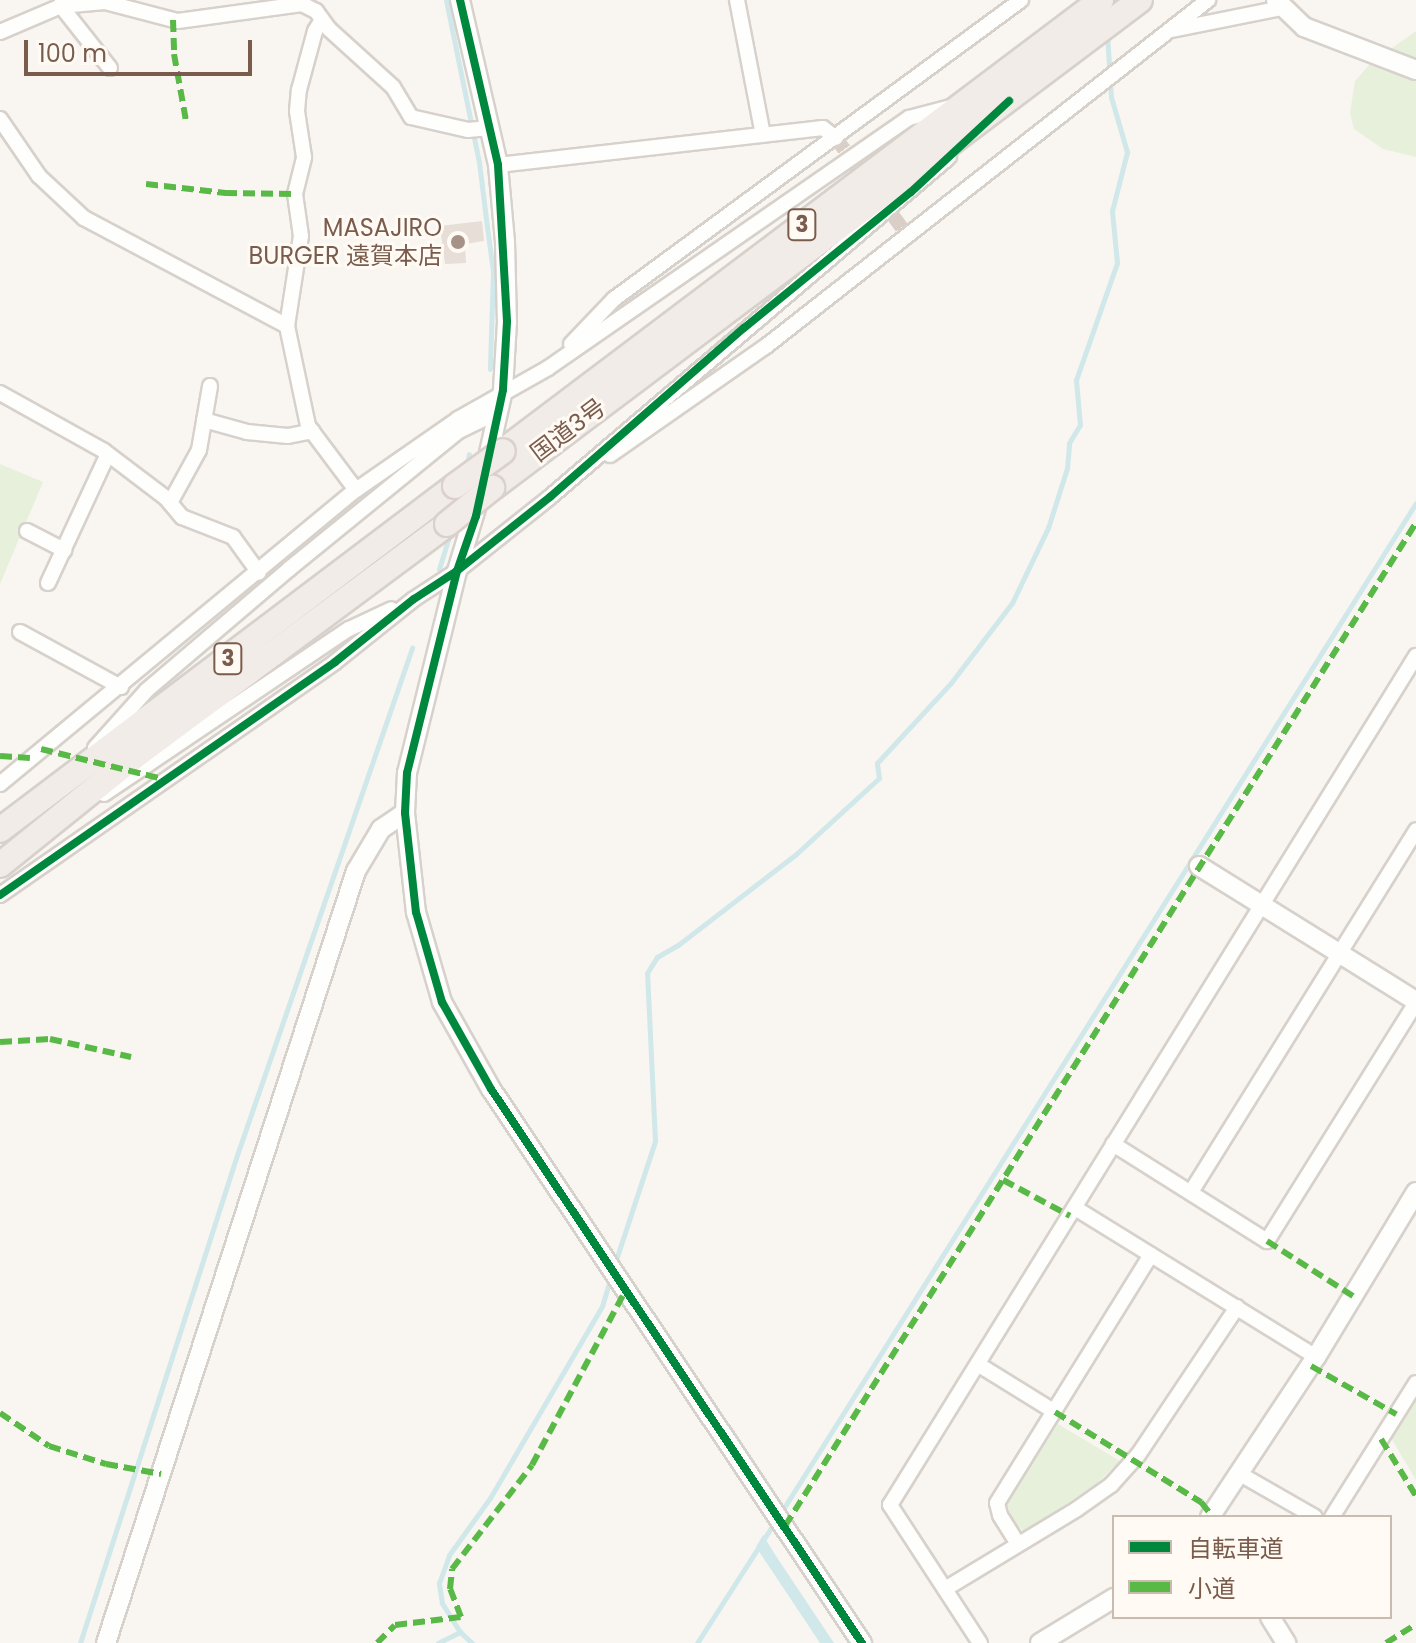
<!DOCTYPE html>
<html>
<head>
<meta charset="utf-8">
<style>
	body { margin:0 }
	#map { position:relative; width:1416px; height:1643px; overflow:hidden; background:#f9f5f0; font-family:Poppins,"Noto Sans JP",sans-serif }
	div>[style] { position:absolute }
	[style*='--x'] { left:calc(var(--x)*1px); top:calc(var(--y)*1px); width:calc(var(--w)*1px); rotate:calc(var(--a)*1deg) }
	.green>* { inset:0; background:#e7f0db }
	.water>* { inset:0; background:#d0e8ea }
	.stream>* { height:5px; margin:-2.5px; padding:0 2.5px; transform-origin:2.5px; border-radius:2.5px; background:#d0e8ea }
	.building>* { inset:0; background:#e6ded7 }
	.minor-tunnel>* { height:14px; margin-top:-7px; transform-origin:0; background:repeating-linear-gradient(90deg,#d9cfc7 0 14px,transparent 0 21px) }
	.roads { filter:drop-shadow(2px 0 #d7d1cb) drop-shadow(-2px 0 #d7d1cb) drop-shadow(0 2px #d7d1cb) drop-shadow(0 -2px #d7d1cb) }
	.minor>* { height:14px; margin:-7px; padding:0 7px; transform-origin:7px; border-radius:7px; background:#fefefd }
	.tertiary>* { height:18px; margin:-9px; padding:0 9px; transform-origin:9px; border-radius:9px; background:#fefefd }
	.trunk>* { height:24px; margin:-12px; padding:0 12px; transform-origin:12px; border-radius:12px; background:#f2ece8 }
	.bridges { filter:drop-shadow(2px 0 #dad1cc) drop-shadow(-2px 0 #dad1cc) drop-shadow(0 2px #dad1cc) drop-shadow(0 -2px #dad1cc) }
	.trunk-bridge>* { height:24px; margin:-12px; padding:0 12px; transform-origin:12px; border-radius:12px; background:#f2ece8 }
	.quiet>* { height:6px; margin-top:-3px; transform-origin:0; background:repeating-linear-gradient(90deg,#58b947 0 12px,transparent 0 18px) }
	.cycleway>* { height:8px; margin:-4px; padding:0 4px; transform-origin:4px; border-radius:4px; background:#00873e }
	.dots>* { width:22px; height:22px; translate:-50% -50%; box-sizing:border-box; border:4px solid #fffaf3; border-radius:50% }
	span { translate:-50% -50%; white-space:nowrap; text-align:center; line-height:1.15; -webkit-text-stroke:6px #fffaf3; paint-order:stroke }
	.shield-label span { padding:2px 6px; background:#fffaf3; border:2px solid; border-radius:6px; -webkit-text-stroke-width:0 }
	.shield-label { font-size:22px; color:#7a5c4d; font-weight:700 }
	.poi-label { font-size:24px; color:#7a5c4d }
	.right { translate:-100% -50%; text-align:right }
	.street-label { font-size:24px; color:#7a5c4d }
	.legend { position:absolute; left:1112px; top:1515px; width:280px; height:104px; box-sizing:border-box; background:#fffaf3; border:2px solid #cabbb1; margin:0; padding:10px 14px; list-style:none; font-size:24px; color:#7a5c4d }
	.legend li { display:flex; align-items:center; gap:16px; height:40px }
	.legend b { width:40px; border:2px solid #cabbb1 }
	.scale { position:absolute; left:24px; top:40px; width:228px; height:36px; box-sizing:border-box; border:4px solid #7a5c4d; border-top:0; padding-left:10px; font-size:24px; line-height:28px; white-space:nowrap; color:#7a5c4d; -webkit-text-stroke:6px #fffaf3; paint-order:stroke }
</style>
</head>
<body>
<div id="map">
	<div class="green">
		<div style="clip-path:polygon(1416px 31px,1416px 157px,1383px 149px,1354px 129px,1350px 113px,1355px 81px,1371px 63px)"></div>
		<div style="clip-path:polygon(0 464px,43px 482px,0 584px)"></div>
		<div style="clip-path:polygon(1416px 1395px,1416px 1480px,1391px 1438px)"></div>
		<div style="clip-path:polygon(1058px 1424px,1120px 1461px,1096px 1484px,1024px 1532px,1012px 1519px,1007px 1504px)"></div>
	</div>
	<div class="water">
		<div style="clip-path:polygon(763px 1535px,776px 1556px,834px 1643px,820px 1643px,756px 1547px)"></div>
	</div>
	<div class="stream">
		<div style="--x:446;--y:0;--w:165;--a:78.5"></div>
		<div style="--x:479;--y:162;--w:65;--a:83"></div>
		<div style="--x:487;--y:227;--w:44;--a:82.2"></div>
		<div style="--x:493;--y:271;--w:98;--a:91.8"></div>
		<div style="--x:466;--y:469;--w:15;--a:-79"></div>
		<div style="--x:439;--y:569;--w:38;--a:-73"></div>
		<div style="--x:614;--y:1266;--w:132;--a:-71.8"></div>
		<div style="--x:655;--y:1141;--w:168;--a:-92.7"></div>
		<div style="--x:647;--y:973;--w:19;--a:-58"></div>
		<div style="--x:657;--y:957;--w:24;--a:-30"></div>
		<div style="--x:678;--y:945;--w:148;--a:-37.6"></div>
		<div style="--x:795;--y:855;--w:114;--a:-42.5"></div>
		<div style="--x:879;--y:778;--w:15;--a:-98"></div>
		<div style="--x:877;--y:763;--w:108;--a:-47.3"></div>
		<div style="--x:950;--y:684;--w:102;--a:-52.6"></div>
		<div style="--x:1012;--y:603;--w:83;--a:-64.4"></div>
		<div style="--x:1048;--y:528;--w:63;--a:-72.4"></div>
		<div style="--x:1067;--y:468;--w:25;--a:-85"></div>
		<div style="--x:1069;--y:443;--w:21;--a:-59"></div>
		<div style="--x:1080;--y:425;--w:45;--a:-95.1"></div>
		<div style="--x:1076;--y:380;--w:124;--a:-70.7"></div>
		<div style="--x:1117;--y:263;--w:52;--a:-95.5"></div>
		<div style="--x:1112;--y:211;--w:61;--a:-75.7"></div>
		<div style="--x:1127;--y:152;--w:57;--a:-106.2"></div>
		<div style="--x:1111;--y:97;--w:64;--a:-93.6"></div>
		<div style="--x:780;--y:1514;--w:1194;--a:-57.83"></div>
		<div style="--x:80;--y:1643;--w:509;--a:-72.17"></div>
		<div style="--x:236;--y:1158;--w:540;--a:-70.96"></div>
		<div style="--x:438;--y:1643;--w:25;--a:-27"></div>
		<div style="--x:472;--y:1643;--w:16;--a:-137"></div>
		<div style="--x:460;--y:1632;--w:34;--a:-122"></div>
		<div style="--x:442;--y:1603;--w:20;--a:-99"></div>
		<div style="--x:439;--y:1583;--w:30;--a:-70"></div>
		<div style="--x:449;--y:1555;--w:70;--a:-54.3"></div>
		<div style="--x:490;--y:1498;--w:222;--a:-59.7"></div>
		<div style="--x:602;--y:1306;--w:31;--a:-73"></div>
		<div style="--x:697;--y:1643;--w:143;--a:-57.3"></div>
	</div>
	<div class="building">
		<div style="clip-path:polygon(482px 221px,484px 241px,465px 244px,466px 263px,445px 264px,440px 226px)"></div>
	</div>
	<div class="minor-tunnel">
		<div style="--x:836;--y:138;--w:55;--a:54.6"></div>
		<div style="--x:881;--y:199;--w:44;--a:54.2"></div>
	</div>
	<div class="roads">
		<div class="minor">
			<div style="--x:737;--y:0;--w:137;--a:79.1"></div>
			<div style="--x:62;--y:1;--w:5;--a:101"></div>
			<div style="--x:61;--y:6;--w:79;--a:51.7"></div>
			<div style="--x:1172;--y:30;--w:111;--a:-11.4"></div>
			<div style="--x:0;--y:32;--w:66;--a:-23.1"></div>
			<div style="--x:61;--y:6;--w:44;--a:-5.2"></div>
			<div style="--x:105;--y:2;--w:75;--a:14.6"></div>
			<div style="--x:178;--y:21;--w:125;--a:-7.8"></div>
			<div style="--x:302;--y:4;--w:16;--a:27"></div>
			<div style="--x:316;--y:11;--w:22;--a:54"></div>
			<div style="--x:329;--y:29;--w:86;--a:42.2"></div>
			<div style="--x:393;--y:87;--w:35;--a:59"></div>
			<div style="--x:411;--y:117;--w:58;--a:12.8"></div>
			<div style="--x:468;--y:130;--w:22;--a:-5"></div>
			<div style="--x:0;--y:119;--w:69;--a:55.6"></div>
			<div style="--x:39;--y:176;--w:62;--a:43"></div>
			<div style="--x:84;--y:218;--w:230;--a:28"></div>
			<div style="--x:287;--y:326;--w:102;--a:78.1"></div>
			<div style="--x:308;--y:426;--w:80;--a:53.1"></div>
			<div style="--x:498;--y:165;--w:327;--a:-6.5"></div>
			<div style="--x:823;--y:128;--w:16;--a:38"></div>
			<div style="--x:287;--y:326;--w:91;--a:-81.2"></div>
			<div style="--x:301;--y:236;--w:42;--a:-98.1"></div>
			<div style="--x:295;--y:194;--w:38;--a:-76"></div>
			<div style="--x:304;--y:157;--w:47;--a:-98.7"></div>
			<div style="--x:297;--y:111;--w:21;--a:-85"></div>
			<div style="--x:299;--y:90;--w:61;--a:-74.8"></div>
			<div style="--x:315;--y:31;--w:13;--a:-58"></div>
			<div style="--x:571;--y:344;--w:62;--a:-46.3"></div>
			<div style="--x:614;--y:299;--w:505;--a:-36.3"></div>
			<div style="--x:0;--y:393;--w:119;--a:29.1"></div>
			<div style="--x:104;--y:451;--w:78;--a:37.2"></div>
			<div style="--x:166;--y:498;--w:25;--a:50"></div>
			<div style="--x:182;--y:517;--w:55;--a:21.4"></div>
			<div style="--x:233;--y:537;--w:44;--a:54.2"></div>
			<div style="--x:204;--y:420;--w:45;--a:15.6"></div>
			<div style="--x:247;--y:432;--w:41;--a:5.6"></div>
			<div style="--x:288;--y:436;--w:25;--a:-11"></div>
			<div style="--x:610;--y:455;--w:189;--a:-34.9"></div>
			<div style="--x:765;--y:347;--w:563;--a:-38.07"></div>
			<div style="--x:170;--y:503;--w:60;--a:-61.3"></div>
			<div style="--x:199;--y:450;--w:65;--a:-80.2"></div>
			<div style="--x:27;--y:531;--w:42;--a:27.2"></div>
			<div style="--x:48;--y:583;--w:142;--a:-65.1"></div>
			<div style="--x:20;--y:632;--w:115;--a:28.6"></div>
			<div style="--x:95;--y:748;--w:78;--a:-48.1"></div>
			<div style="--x:147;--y:690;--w:187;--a:-40.4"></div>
			<div style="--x:289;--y:569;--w:219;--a:-39.1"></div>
			<div style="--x:459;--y:431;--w:43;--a:-26"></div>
			<div style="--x:0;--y:784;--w:462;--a:-39.6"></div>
			<div style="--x:356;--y:490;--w:124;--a:-34.8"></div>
			<div style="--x:458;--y:419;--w:103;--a:-29.5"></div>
			<div style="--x:548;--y:368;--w:439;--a:-34.7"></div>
			<div style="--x:909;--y:118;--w:43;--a:-14.7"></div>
			<div style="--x:104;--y:794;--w:295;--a:-34"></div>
			<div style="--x:349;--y:629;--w:47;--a:-24.9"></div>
			<div style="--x:0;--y:895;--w:408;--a:-34.8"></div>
			<div style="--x:335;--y:662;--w:101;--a:-38.6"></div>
			<div style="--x:414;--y:599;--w:51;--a:-33.1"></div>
			<div style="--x:457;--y:571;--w:119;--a:-38.5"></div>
			<div style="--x:550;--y:497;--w:524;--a:-40.44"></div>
			<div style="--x:1113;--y:1144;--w:182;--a:32.2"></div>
			<div style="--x:1267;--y:1241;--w:281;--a:-58"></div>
			<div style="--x:1191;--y:1192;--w:426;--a:-58.1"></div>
			<div style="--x:1075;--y:1208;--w:283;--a:31.7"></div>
			<div style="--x:979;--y:1365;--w:89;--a:31.7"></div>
			<div style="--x:1240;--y:1474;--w:86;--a:29.8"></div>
			<div style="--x:1332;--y:1517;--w:158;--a:-57.9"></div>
			<div style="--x:1018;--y:1544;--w:34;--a:-122"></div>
			<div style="--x:1000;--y:1515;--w:12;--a:-104"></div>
			<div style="--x:997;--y:1503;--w:292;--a:-58.2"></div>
			<div style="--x:945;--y:1589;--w:154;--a:-31.2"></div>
			<div style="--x:1077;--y:1509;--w:42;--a:-35.2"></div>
			<div style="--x:1111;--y:1485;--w:40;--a:-48"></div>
			<div style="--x:1138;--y:1455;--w:178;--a:-56.2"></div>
			<div style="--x:980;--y:1643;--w:165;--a:-123.1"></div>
			<div style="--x:890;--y:1505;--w:999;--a:-58.22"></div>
		</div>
		<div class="tertiary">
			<div style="--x:460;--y:0;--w:169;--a:77"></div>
			<div style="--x:498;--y:165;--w:77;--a:84.8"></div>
			<div style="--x:505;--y:242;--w:80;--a:88.6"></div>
			<div style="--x:507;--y:322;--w:68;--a:93.4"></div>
			<div style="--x:503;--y:390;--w:78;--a:102.6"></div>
			<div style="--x:1276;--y:0;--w:39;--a:44"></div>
			<div style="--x:1304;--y:27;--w:120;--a:21"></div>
			<div style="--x:480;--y:495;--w:79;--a:106.8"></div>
			<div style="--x:457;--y:571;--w:208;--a:103.9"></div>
			<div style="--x:407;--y:773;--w:40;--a:92.9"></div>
			<div style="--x:405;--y:813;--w:100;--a:83.7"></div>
			<div style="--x:416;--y:912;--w:94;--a:73.9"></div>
			<div style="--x:442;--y:1002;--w:100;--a:60.6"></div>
			<div style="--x:491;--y:1089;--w:667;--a:56.19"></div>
			<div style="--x:1199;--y:866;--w:256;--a:31.9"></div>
			<div style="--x:1210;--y:1517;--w:192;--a:-56.5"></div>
			<div style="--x:1316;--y:1357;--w:193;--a:-58.8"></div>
			<div style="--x:1270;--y:1617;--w:31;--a:58"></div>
			<div style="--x:106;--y:1643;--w:811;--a:-72.06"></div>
			<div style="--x:356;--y:871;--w:49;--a:-59.2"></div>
			<div style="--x:381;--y:829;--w:29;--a:-34"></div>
			<div style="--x:1040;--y:1643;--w:87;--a:-31.3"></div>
		</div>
		<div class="trunk">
			<div style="--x:503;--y:451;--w:749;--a:-37.02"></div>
			<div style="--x:492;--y:488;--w:811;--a:-36.98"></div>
			<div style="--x:0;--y:830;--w:570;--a:-37.09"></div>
			<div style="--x:0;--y:865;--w:179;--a:-38.9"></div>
			<div style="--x:139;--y:753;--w:384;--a:-36.6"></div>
		</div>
	</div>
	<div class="bridges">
		<div class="trunk-bridge">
			<div style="--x:455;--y:486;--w:59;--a:-36.1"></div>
			<div style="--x:447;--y:524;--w:58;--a:-38.7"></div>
		</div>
	</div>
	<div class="quiet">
		<div style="--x:173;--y:20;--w:34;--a:88"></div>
		<div style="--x:174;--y:54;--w:68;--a:79.8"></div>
		<div style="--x:146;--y:184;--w:80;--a:6.5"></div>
		<div style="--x:225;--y:193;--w:70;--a:0.8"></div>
		<div style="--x:41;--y:749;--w:126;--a:13.8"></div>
		<div style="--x:0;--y:756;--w:30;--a:4"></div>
		<div style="--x:0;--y:1042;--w:50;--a:-3.4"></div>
		<div style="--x:50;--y:1039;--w:83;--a:12.5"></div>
		<div style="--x:1003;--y:1180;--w:76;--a:28.2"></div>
		<div style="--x:1267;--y:1241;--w:102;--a:32.6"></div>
		<div style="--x:1311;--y:1366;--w:98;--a:29.5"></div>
		<div style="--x:1055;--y:1412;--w:172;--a:31.7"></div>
		<div style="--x:1201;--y:1502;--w:18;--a:52"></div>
		<div style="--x:0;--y:1413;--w:59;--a:34"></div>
		<div style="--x:49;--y:1446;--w:60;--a:17.5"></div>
		<div style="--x:106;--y:1464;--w:56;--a:10.3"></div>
		<div style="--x:1381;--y:1439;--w:67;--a:58.4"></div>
		<div style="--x:785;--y:1526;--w:1185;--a:-57.83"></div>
		<div style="--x:377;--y:1643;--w:25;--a:-45"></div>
		<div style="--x:395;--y:1625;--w:66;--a:-6.9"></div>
		<div style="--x:461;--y:1617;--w:30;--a:-111"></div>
		<div style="--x:450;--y:1589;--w:20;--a:-84"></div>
		<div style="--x:452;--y:1569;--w:131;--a:-52.4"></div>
		<div style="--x:532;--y:1465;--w:199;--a:-61.8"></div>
		<div style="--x:1386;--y:1643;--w:36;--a:-32"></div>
	</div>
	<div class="cycleway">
		<div style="--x:460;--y:0;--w:169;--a:77"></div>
		<div style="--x:498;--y:165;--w:157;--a:86.7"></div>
		<div style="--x:507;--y:322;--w:68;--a:93.4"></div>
		<div style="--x:503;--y:390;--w:129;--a:102.1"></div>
		<div style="--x:476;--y:516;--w:58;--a:109.1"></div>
		<div style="--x:457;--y:571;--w:208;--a:103.9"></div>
		<div style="--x:407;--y:773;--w:40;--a:92.9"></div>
		<div style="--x:405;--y:813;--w:100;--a:83.7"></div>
		<div style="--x:416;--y:912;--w:94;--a:73.9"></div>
		<div style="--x:442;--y:1002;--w:100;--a:60.6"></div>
		<div style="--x:491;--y:1089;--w:667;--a:56.19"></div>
		<div style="--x:0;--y:895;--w:408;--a:-34.8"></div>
		<div style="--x:335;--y:662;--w:101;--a:-38.6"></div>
		<div style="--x:414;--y:599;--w:51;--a:-33.1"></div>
		<div style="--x:457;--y:571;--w:119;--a:-38.5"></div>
		<div style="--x:550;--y:497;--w:257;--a:-41.1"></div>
		<div style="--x:744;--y:328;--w:215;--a:-39.2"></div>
		<div style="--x:911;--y:192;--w:134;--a:-42.9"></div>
	</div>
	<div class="dots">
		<div style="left:458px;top:242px;background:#a69286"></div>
	</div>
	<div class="shield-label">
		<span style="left:802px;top:225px">3</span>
		<span style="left:228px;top:659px">3</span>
	</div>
	<div class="poi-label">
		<span class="right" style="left:442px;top:242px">MASAJIRO<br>BURGER 遠賀本店</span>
	</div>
	<div class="street-label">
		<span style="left:568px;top:430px;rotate:-37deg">国道3号</span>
	</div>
	<ul class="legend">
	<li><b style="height:10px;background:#00873e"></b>自転車道</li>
	<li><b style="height:10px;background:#58b947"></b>小道</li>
	</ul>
	<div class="scale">100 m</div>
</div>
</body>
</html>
